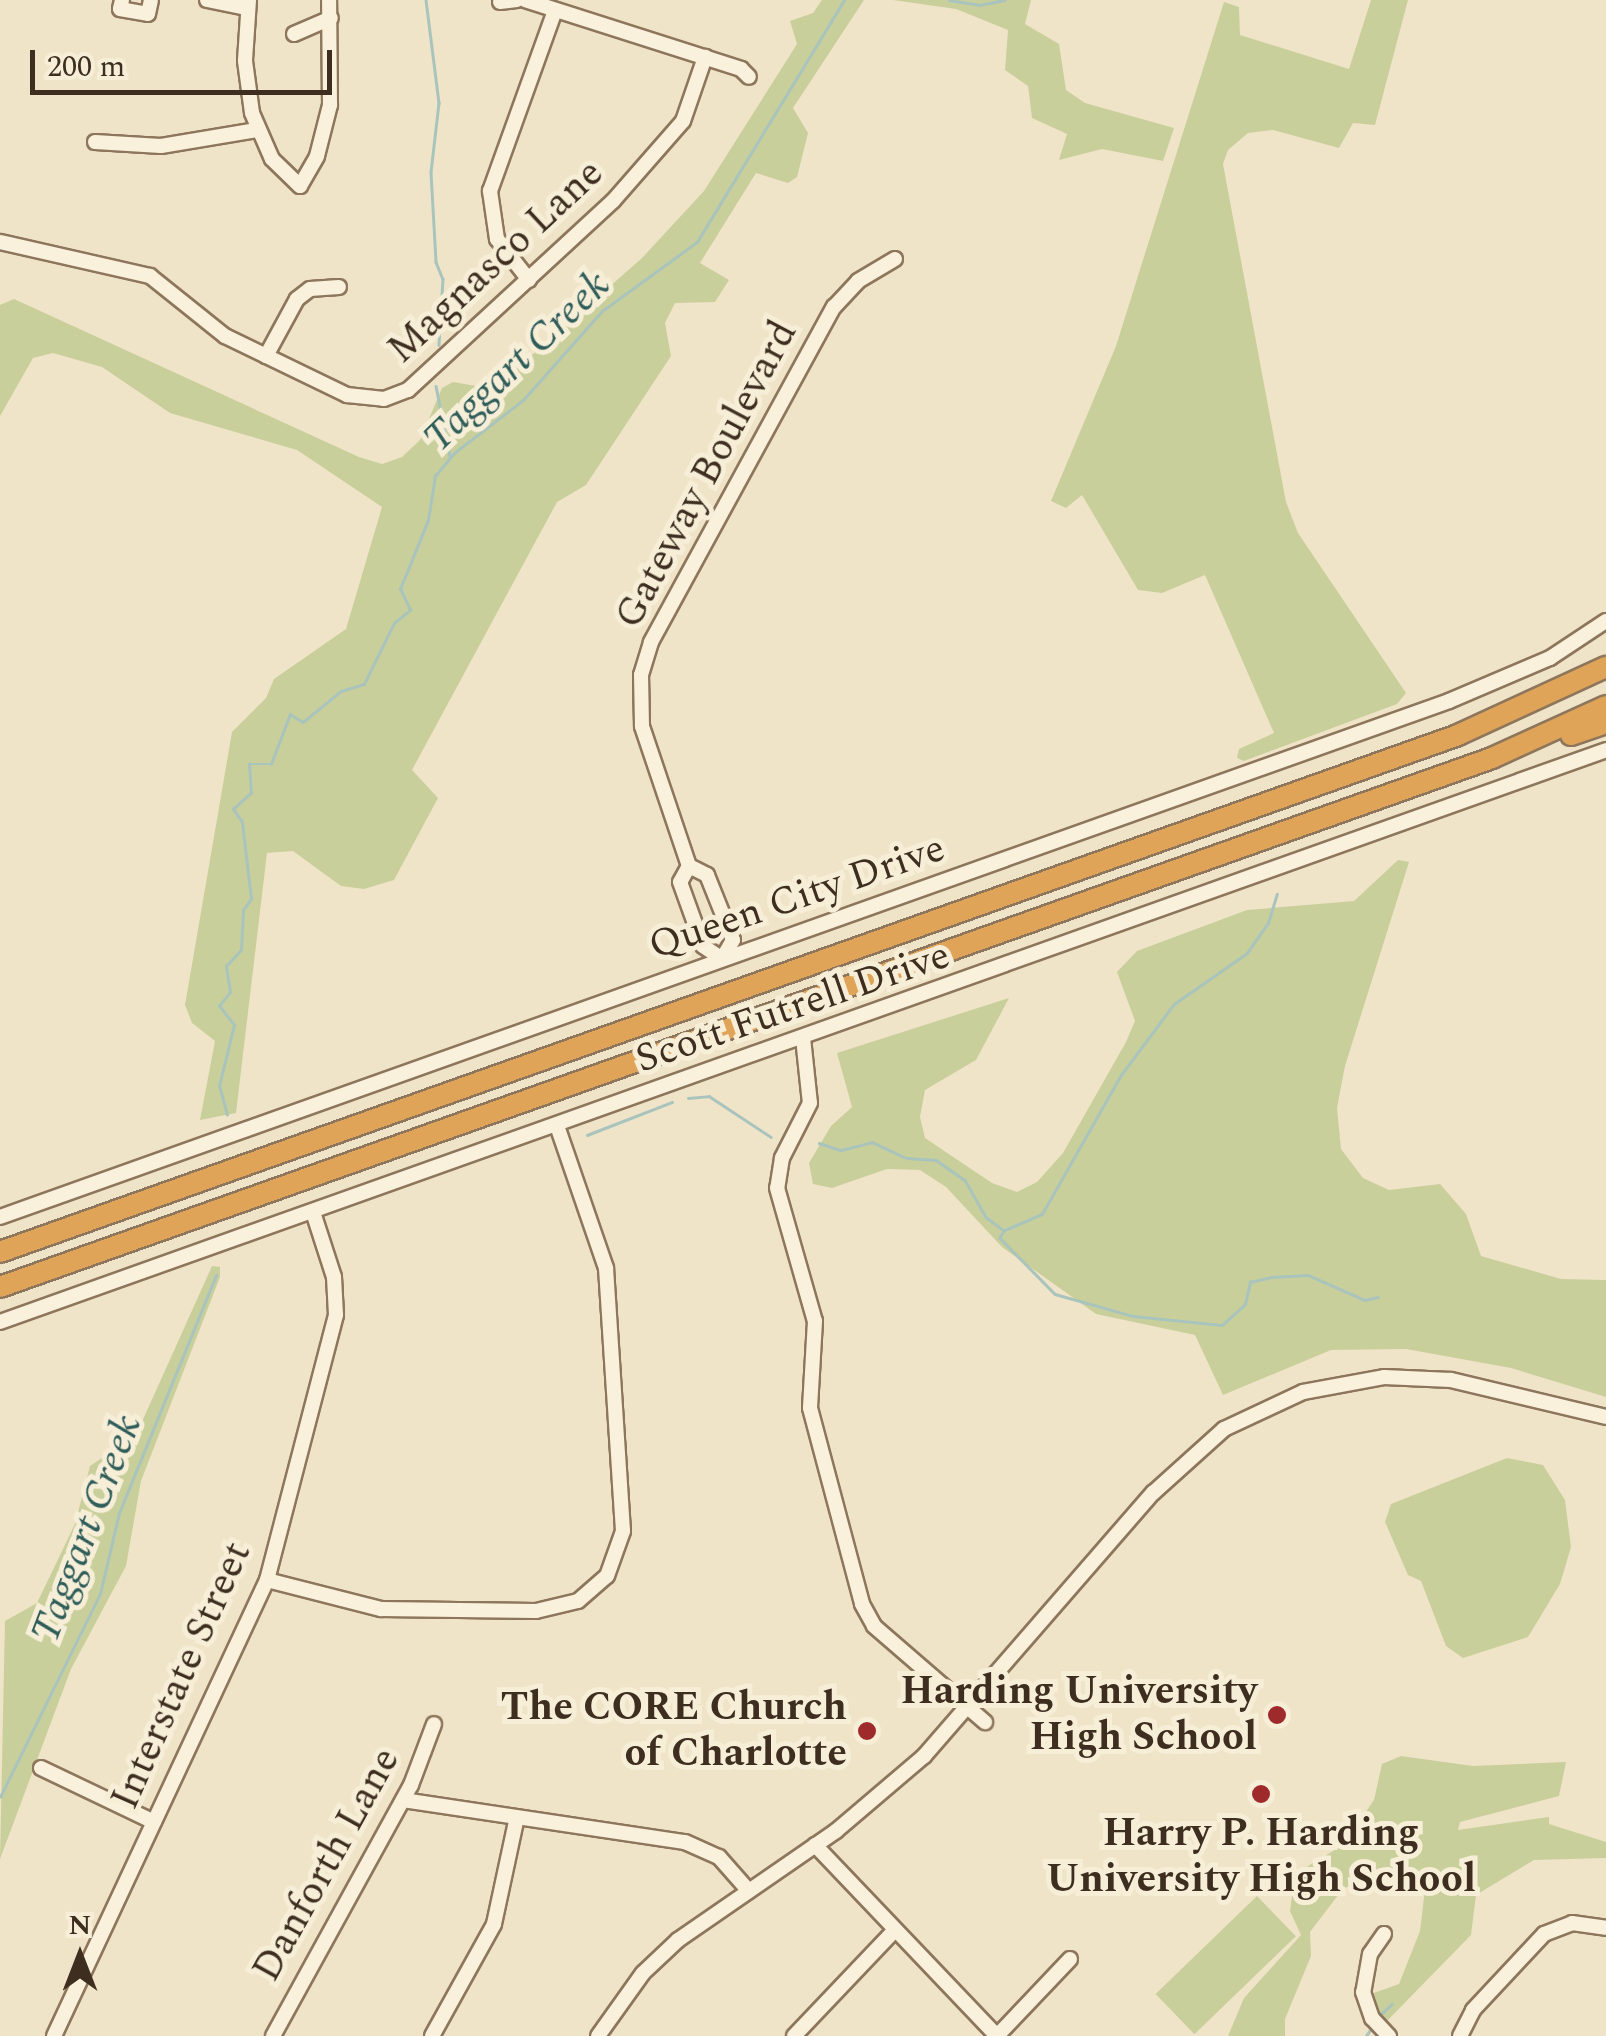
<!DOCTYPE html>
<html>
<head>
<meta charset="utf-8">
<style>
	body { margin:0 }
	#map { position:relative; width:1606px; height:2036px; overflow:hidden; background:#f0e4c8; font-family:Spectral,serif }
	div>[style] { position:absolute }
	[style*='--x'] { left:calc(var(--x)*1px); top:calc(var(--y)*1px); width:calc(var(--w)*1px); rotate:calc(var(--a)*1deg) }
	.green>* { inset:0; background:#c9cf9b; transform-origin:0 0 }
	.stream>* { height:2.5px; margin:-1.25px; padding:0 1.25px; transform-origin:1.25px; border-radius:1.25px; background:#a9c4bc }
	.roads { filter:drop-shadow(2px 0 #8d765c) drop-shadow(-2px 0 #8d765c) drop-shadow(0 2px #8d765c) drop-shadow(0 -2px #8d765c) }
	.minor>* { height:14px; margin:-7px; padding:0 7px; transform-origin:7px; border-radius:7px; background:#faf1dc }
	.highway>* { height:20px; margin:-10px; padding:0 10px; transform-origin:10px; border-radius:10px; background:#e0a458 }
	.dots>* { width:28px; height:28px; translate:-50% -50%; box-sizing:border-box; border:5px solid #f7eed8; border-radius:50% }
	span { translate:-50% -50%; white-space:nowrap; text-align:center; line-height:1.15; -webkit-text-stroke:10px #f7eed8; paint-order:stroke }
	.street-label { font-size:40px; color:#3d2e20 }
	.poi-label { font-size:40px; color:#3d2e20; font-weight:700 }
	.right { translate:-100% -50%; text-align:right }
	.water-label { font-size:42px; color:#2f5d5a; font-style:italic }
	.north { position:absolute; left:30px; top:1906px; width:100px; height:100px; -webkit-text-stroke:8px #f7eed8; paint-order:stroke; rotate:0deg; font-size:28px; font-weight:700; line-height:40px; text-align:center; color:#3d2e20 }
	.north::after { content:''; display:block; margin:auto; width:35px; height:45px; background:#3d2e20; clip-path:polygon(50% 0,100% 100%,50% 72%,0 100%) }
	.scale { position:absolute; left:30px; top:50px; width:302px; height:45px; box-sizing:border-box; border:5px solid #3d2e20; border-top:0; padding-left:12px; font-size:30px; line-height:35px; white-space:nowrap; color:#3d2e20; -webkit-text-stroke:8px #f7eed8; paint-order:stroke }
</style>
</head>
<body>
<div id="map">
	<div class="green">
		<div style="clip-path:polygon(822px 0,864px 0,793px 108px,808px 133px,797px 177px,788px 183px,756px 173px,700px 263px,729px 280px,715px 302px,675px 303px,665px 323px,671px 356px,586px 485px,557px 502px,412px 770px,438px 798px,394px 880px,364px 889px,341px 886px,293px 851px,267px 853px,236px 1113px,200px 1120px,215px 1041px,192px 1023px,185px 1005px,232px 732px,266px 698px,274px 679px,346px 629px,382px 507px,297px 450px,170px 413px,102px 367px,53px 353px,33px 358px,0 416px,0 305px,14px 299px,359px 457px,382px 464px,402px 457px,420px 440px,442px 388px,453px 382px,482px 387px,515px 370px,642px 258px,704px 191px,797px 44px,790px 21px,813px 13px)"></div>
		<div style="clip-path:polygon(893px 0,1031px 0,1025px 24px,1059px 44px,1066px 90px,1085px 103px,1174px 128px,1163px 161px,1102px 149px,1059px 160px,1067px 134px,1032px 118px,1028px 86px,1005px 70px,1008px 30px,956px 9px)"></div>
		<div style="clip-path:polygon(1371px 0,1408px 0,1375px 125px,1353px 123px,1339px 148px,1273px 130px,1248px 133px,1228px 150px,1223px 164px,1286px 502px,1298px 533px,1406px 693px,1397px 704px,1244px 761px,1237px 758px,1239px 749px,1274px 733px,1205px 575px,1162px 593px,1138px 590px,1082px 495px,1066px 508px,1051px 501px,1116px 346px,1224px 2px,1239px 7px,1240px 35px,1349px 69px)"></div>
		<div style="clip-path:polygon(1398px 860px,1409px 862px,1345px 1066px,1337px 1108px,1341px 1149px,1363px 1178px,1389px 1190px,1440px 1184px,1466px 1214px,1481px 1256px,1561px 1279px,1606px 1280px,1606px 1397px,1511px 1368px,1406px 1349px,1331px 1350px,1223px 1395px,1195px 1335px,1096px 1314px,1002px 1247px,946px 1187px,920px 1170px,887px 1169px,832px 1188px,813px 1184px,809px 1163px,831px 1126px,852px 1107px,837px 1053px,1009px 998px,976px 1060px,925px 1090px,920px 1117px,925px 1138px,992px 1183px,1017px 1192px,1037px 1182px,1063px 1153px,1126px 1042px,1135px 1021px,1117px 972px,1137px 951px,1247px 910px,1354px 901px)"></div>
		<div style="clip-path:polygon(212px 1266px,220px 1267px,220px 1277px,141px 1481px,126px 1566px,71px 1669px,0 1859px,5px 1621px,37px 1603px,75px 1524px,90px 1466px,136px 1435px)"></div>
		<div style="clip-path:polygon(1507px 1458px,1543px 1465px,1565px 1500px,1571px 1547px,1560px 1584px,1528px 1637px,1463px 1658px,1446px 1646px,1421px 1581px,1408px 1575px,1385px 1522px,1391px 1504px)"></div>
		<div style="clip-path:polygon(1401px 1756px,1473px 1766px,1566px 1762px,1559px 1796px,1460px 1822px,1458px 1830px,1549px 1817px,1549px 1824px,1606px 1842px,1606px 1858px,1534px 1860px,1476px 1895px,1471px 1935px,1385px 2023px,1371px 1994px,1399px 1984px,1420px 1931px,1424px 1897px,1423px 1875px,1379px 1868px,1342px 1890px,1310px 1932px,1311px 1956px,1285px 2019px,1285px 2036px,1228px 2036px,1244px 1998px,1301px 1935px,1290px 1911px,1295px 1874px,1343px 1845px,1374px 1800px,1382px 1764px)"></div>
		<div style="left:1257px;top:1896px;width:56px;height:141px;rotate:46deg"></div>
	</div>
	<div class="stream">
		<div style="--x:426;--y:0;--w:104;--a:82.8"></div>
		<div style="--x:439;--y:103;--w:69;--a:96.6"></div>
		<div style="--x:431;--y:172;--w:90;--a:86.8"></div>
		<div style="--x:436;--y:262;--w:18;--a:68"></div>
		<div style="--x:443;--y:279;--w:66;--a:93.5"></div>
		<div style="--x:949;--y:0;--w:30;--a:9"></div>
		<div style="--x:979;--y:5;--w:26;--a:-11"></div>
		<div style="--x:436;--y:386;--w:72;--a:78.8"></div>
		<div style="--x:688;--y:1098;--w:21;--a:-5"></div>
		<div style="--x:709;--y:1096;--w:74;--a:33.5"></div>
		<div style="--x:227;--y:1115;--w:30;--a:-105"></div>
		<div style="--x:219;--y:1086;--w:63;--a:-76.2"></div>
		<div style="--x:234;--y:1025;--w:24;--a:-128"></div>
		<div style="--x:219;--y:1006;--w:18;--a:-52"></div>
		<div style="--x:230;--y:992;--w:26;--a:-99"></div>
		<div style="--x:226;--y:966;--w:22;--a:-47"></div>
		<div style="--x:241;--y:950;--w:40;--a:-87.1"></div>
		<div style="--x:243;--y:910;--w:14;--a:-54"></div>
		<div style="--x:251;--y:899;--w:78;--a:-96.7"></div>
		<div style="--x:242;--y:822;--w:16;--a:-125"></div>
		<div style="--x:233;--y:809;--w:24;--a:-42"></div>
		<div style="--x:251;--y:793;--w:29;--a:-94"></div>
		<div style="--x:249;--y:764;--w:22;--a:0"></div>
		<div style="--x:271;--y:764;--w:53;--a:-69.2"></div>
		<div style="--x:290;--y:714;--w:15;--a:32"></div>
		<div style="--x:303;--y:722;--w:49;--a:-39.2"></div>
		<div style="--x:341;--y:691;--w:24;--a:-17"></div>
		<div style="--x:364;--y:684;--w:68;--a:-63.8"></div>
		<div style="--x:394;--y:623;--w:21;--a:-39"></div>
		<div style="--x:410;--y:610;--w:23;--a:-115"></div>
		<div style="--x:400;--y:589;--w:74;--a:-67.9"></div>
		<div style="--x:428;--y:520;--w:45;--a:-81"></div>
		<div style="--x:435;--y:476;--w:30;--a:-50"></div>
		<div style="--x:454;--y:453;--w:87;--a:-37.5"></div>
		<div style="--x:523;--y:400;--w:119;--a:-48.4"></div>
		<div style="--x:602;--y:311;--w:117;--a:-36"></div>
		<div style="--x:697;--y:242;--w:283;--a:-58.7"></div>
		<div style="--x:587;--y:1135;--w:91;--a:-21.2"></div>
		<div style="--x:819;--y:1143;--w:23;--a:18"></div>
		<div style="--x:841;--y:1150;--w:32;--a:-14"></div>
		<div style="--x:872;--y:1142;--w:38;--a:25"></div>
		<div style="--x:907;--y:1158;--w:29;--a:4"></div>
		<div style="--x:936;--y:1160;--w:35;--a:35"></div>
		<div style="--x:965;--y:1180;--w:43;--a:60.4"></div>
		<div style="--x:986;--y:1217;--w:21;--a:37"></div>
		<div style="--x:1005;--y:1230;--w:40;--a:-23.4"></div>
		<div style="--x:1042;--y:1214;--w:160;--a:-60.4"></div>
		<div style="--x:1121;--y:1075;--w:89;--a:-53.3"></div>
		<div style="--x:1174;--y:1004;--w:89;--a:-34.9"></div>
		<div style="--x:1247;--y:953;--w:37;--a:-55"></div>
		<div style="--x:1268;--y:923;--w:30;--a:-73"></div>
		<div style="--x:1004;--y:1231;--w:8;--a:120"></div>
		<div style="--x:1000;--y:1238;--w:78;--a:45.5"></div>
		<div style="--x:1055;--y:1294;--w:81;--a:15.8"></div>
		<div style="--x:1133;--y:1316;--w:89;--a:5.8"></div>
		<div style="--x:1222;--y:1325;--w:31;--a:-42"></div>
		<div style="--x:1245;--y:1304;--w:23;--a:-77"></div>
		<div style="--x:1250;--y:1282;--w:23;--a:-13"></div>
		<div style="--x:1272;--y:1277;--w:36;--a:-3"></div>
		<div style="--x:1308;--y:1275;--w:62;--a:23.7"></div>
		<div style="--x:1365;--y:1300;--w:13;--a:-13"></div>
		<div style="--x:0;--y:1797;--w:226;--a:-63.8"></div>
		<div style="--x:100;--y:1594;--w:83;--a:-76.8"></div>
		<div style="--x:119;--y:1513;--w:257;--a:-67.8"></div>
		<div style="--x:1380;--y:2015;--w:16;--a:-43"></div>
		<div style="--x:1366;--y:2036;--w:7;--a:-56"></div>
	</div>
	<div class="roads">
		<div class="minor">
			<div style="--x:122;--y:0;--w:9;--a:103"></div>
			<div style="--x:120;--y:9;--w:28;--a:10"></div>
			<div style="--x:148;--y:14;--w:14;--a:-78"></div>
			<div style="--x:207;--y:0;--w:41;--a:11.3"></div>
			<div style="--x:249;--y:0;--w:61;--a:93.8"></div>
			<div style="--x:245;--y:61;--w:52;--a:82.3"></div>
			<div style="--x:252;--y:113;--w:50;--a:66.5"></div>
			<div style="--x:272;--y:159;--w:39;--a:44"></div>
			<div style="--x:300;--y:186;--w:34;--a:-60"></div>
			<div style="--x:317;--y:156;--w:53;--a:-75.7"></div>
			<div style="--x:330;--y:105;--w:105;--a:-90.5"></div>
			<div style="--x:525;--y:0;--w:227;--a:17.7"></div>
			<div style="--x:741;--y:69;--w:11;--a:45"></div>
			<div style="--x:500;--y:2;--w:17;--a:-7"></div>
			<div style="--x:294;--y:34;--w:40;--a:-23.4"></div>
			<div style="--x:95;--y:142;--w:66;--a:3.5"></div>
			<div style="--x:161;--y:146;--w:97;--a:-9.5"></div>
			<div style="--x:0;--y:242;--w:154;--a:12.8"></div>
			<div style="--x:150;--y:276;--w:96;--a:38.7"></div>
			<div style="--x:225;--y:336;--w:136;--a:25.8"></div>
			<div style="--x:347;--y:395;--w:37;--a:6"></div>
			<div style="--x:384;--y:399;--w:26;--a:-21"></div>
			<div style="--x:408;--y:390;--w:279;--a:-42.7"></div>
			<div style="--x:613;--y:201;--w:106;--a:-48.8"></div>
			<div style="--x:683;--y:121;--w:68;--a:-71"></div>
			<div style="--x:529;--y:280;--w:52;--a:-128"></div>
			<div style="--x:497;--y:239;--w:49;--a:-98.3"></div>
			<div style="--x:490;--y:191;--w:192;--a:-70.2"></div>
			<div style="--x:266;--y:356;--w:65;--a:-61.5"></div>
			<div style="--x:297;--y:299;--w:16;--a:-38"></div>
			<div style="--x:310;--y:289;--w:29;--a:-4"></div>
			<div style="--x:689;--y:866;--w:18;--a:119"></div>
			<div style="--x:680;--y:882;--w:68;--a:70.2"></div>
			<div style="--x:703;--y:946;--w:23;--a:34"></div>
			<div style="--x:722;--y:959;--w:22;--a:-60"></div>
			<div style="--x:733;--y:940;--w:70;--a:-111.8"></div>
			<div style="--x:707;--y:875;--w:20;--a:-153"></div>
			<div style="--x:689;--y:866;--w:148;--a:-108.6"></div>
			<div style="--x:642;--y:726;--w:51;--a:-91.1"></div>
			<div style="--x:641;--y:675;--w:34;--a:-73"></div>
			<div style="--x:651;--y:642;--w:382;--a:-61.4"></div>
			<div style="--x:834;--y:307;--w:35;--a:-47"></div>
			<div style="--x:858;--y:281;--w:43;--a:-30.7"></div>
			<div style="--x:803;--y:1038;--w:65;--a:83.9"></div>
			<div style="--x:810;--y:1103;--w:62;--a:117"></div>
			<div style="--x:782;--y:1158;--w:30;--a:99"></div>
			<div style="--x:777;--y:1188;--w:138;--a:74.1"></div>
			<div style="--x:815;--y:1321;--w:87;--a:93.3"></div>
			<div style="--x:810;--y:1408;--w:203;--a:75.1"></div>
			<div style="--x:862;--y:1604;--w:25;--a:61"></div>
			<div style="--x:874;--y:1626;--w:147;--a:40.9"></div>
			<div style="--x:0;--y:1217;--w:1538;--a:-19.6"></div>
			<div style="--x:1449;--y:701;--w:110;--a:-23.1"></div>
			<div style="--x:1550;--y:658;--w:67;--a:-33.5"></div>
			<div style="--x:0;--y:1322;--w:1705;--a:-19.6"></div>
			<div style="--x:267;--y:1580;--w:118;--a:14.3"></div>
			<div style="--x:381;--y:1609;--w:155;--a:0.7"></div>
			<div style="--x:536;--y:1611;--w:43;--a:-13.4"></div>
			<div style="--x:578;--y:1601;--w:38;--a:-41"></div>
			<div style="--x:607;--y:1576;--w:48;--a:-70.4"></div>
			<div style="--x:623;--y:1531;--w:264;--a:-93.7"></div>
			<div style="--x:606;--y:1268;--w:150;--a:-109"></div>
			<div style="--x:41;--y:1768;--w:125;--a:25.5"></div>
			<div style="--x:403;--y:1800;--w:285;--a:8.5"></div>
			<div style="--x:685;--y:1842;--w:37;--a:24"></div>
			<div style="--x:719;--y:1857;--w:45;--a:48.6"></div>
			<div style="--x:815;--y:1845;--w:264;--a:46.4"></div>
			<div style="--x:1384;--y:1934;--w:24;--a:125"></div>
			<div style="--x:1370;--y:1954;--w:39;--a:100"></div>
			<div style="--x:1363;--y:1992;--w:28;--a:71"></div>
			<div style="--x:1372;--y:2018;--w:25;--a:47"></div>
			<div style="--x:54;--y:2036;--w:503;--a:-64.96"></div>
			<div style="--x:267;--y:1580;--w:274;--a:-75.4"></div>
			<div style="--x:336;--y:1315;--w:38;--a:-93"></div>
			<div style="--x:334;--y:1277;--w:68;--a:-107.9"></div>
			<div style="--x:273;--y:2036;--w:286;--a:-61.2"></div>
			<div style="--x:411;--y:1785;--w:65;--a:-69.3"></div>
			<div style="--x:432;--y:2036;--w:128;--a:-61"></div>
			<div style="--x:494;--y:1924;--w:109;--a:-77.9"></div>
			<div style="--x:598;--y:2036;--w:77;--a:-54.5"></div>
			<div style="--x:643;--y:1973;--w:48;--a:-43.3"></div>
			<div style="--x:678;--y:1940;--w:192;--a:-34.6"></div>
			<div style="--x:836;--y:1831;--w:116;--a:-40.4"></div>
			<div style="--x:924;--y:1756;--w:349;--a:-49"></div>
			<div style="--x:1153;--y:1493;--w:96;--a:-42"></div>
			<div style="--x:1224;--y:1429;--w:87;--a:-25.1"></div>
			<div style="--x:1303;--y:1392;--w:82;--a:-10.5"></div>
			<div style="--x:1384;--y:1377;--w:67;--a:2.6"></div>
			<div style="--x:1451;--y:1380;--w:159;--a:13.4"></div>
			<div style="--x:794;--y:2036;--w:146;--a:-46.4"></div>
			<div style="--x:997;--y:2036;--w:106;--a:-46.5"></div>
			<div style="--x:1460;--y:2036;--w:29;--a:-63"></div>
			<div style="--x:1473;--y:2010;--w:104;--a:-46.9"></div>
			<div style="--x:1544;--y:1934;--w:30;--a:-21"></div>
			<div style="--x:1572;--y:1923;--w:34;--a:8"></div>
		</div>
		<div class="highway">
			<div style="--x:1571;--y:735;--w:37;--a:-19"></div>
			<div style="--x:0;--y:1252;--w:1547;--a:-19.52"></div>
			<div style="--x:1458;--y:735;--w:163;--a:-24.7"></div>
			<div style="--x:0;--y:1287;--w:1583;--a:-19.52"></div>
			<div style="--x:1492;--y:758;--w:125;--a:-24.5"></div>
		</div>
	</div>
	<div class="dots">
		<div style="left:1277px;top:1715px;background:#9e2a2b"></div>
		<div style="left:867px;top:1731px;background:#9e2a2b"></div>
		<div style="left:1261px;top:1794px;background:#9e2a2b"></div>
	</div>
	<div class="street-label">
		<span style="left:496px;top:262px;rotate:-43deg">Magnasco Lane</span>
		<span style="left:707px;top:475px;rotate:-62deg">Gateway Boulevard</span>
		<span style="left:797px;top:898px;rotate:-19deg">Queen City Drive</span>
		<span style="left:793px;top:1008px;rotate:-19deg">Scott Futrell Drive</span>
		<span style="left:182px;top:1676px;rotate:-66deg">Interstate Street</span>
		<span style="left:327px;top:1865px;rotate:-61deg">Danforth Lane</span>
	</div>
	<div class="poi-label">
		<span class="right" style="left:1257px;top:1715px">Harding University<br>High School</span>
		<span class="right" style="left:847px;top:1731px">The CORE Church<br>of Charlotte</span>
		<span style="left:1261px;top:1857px">Harry P. Harding<br>University High School</span>
	</div>
	<div class="water-label">
		<span style="left:517px;top:362px;rotate:-44deg">Taggart Creek</span>
		<span style="left:87px;top:1529px;rotate:-69deg">Taggart Creek</span>
	</div>
	<div class="north">N</div>
	<div class="scale">200 m</div>
</div>
</body>
</html>
